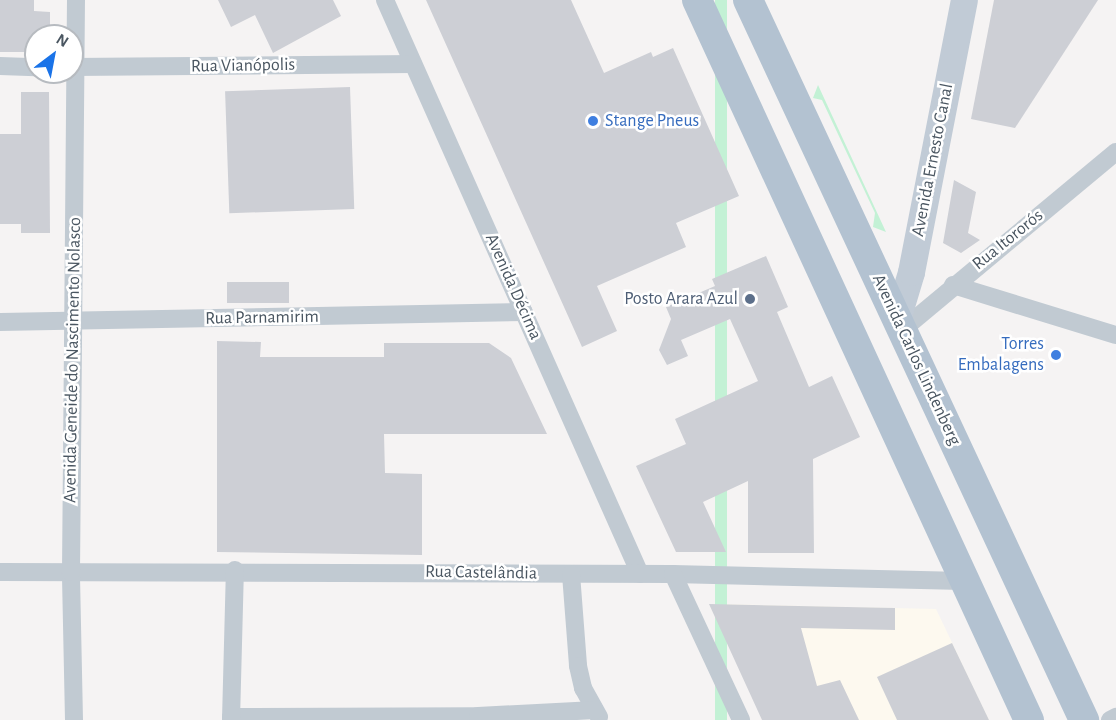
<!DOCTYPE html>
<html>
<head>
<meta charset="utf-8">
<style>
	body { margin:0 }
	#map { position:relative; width:1116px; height:720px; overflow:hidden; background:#f5f3f3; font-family:"Alegreya Sans",sans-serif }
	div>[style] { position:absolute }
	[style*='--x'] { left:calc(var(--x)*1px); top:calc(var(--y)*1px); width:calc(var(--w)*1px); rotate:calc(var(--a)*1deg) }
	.commercial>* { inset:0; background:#fdf9ef }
	.green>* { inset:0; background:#c3f1d5; transform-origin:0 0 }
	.building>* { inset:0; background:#cdcfd5; transform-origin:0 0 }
	.street>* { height:18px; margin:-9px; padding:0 9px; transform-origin:9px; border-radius:9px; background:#c1cad2 }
	.secondary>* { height:27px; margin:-13.5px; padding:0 13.5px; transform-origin:13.5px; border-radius:13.5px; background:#c1cbd6 }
	.primary>* { height:30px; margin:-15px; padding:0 15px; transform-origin:15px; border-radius:15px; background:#b3c2d1 }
	.dots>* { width:16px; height:16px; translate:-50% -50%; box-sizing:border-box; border:3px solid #fff; border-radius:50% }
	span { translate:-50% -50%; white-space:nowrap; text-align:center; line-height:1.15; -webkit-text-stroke:5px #fff; paint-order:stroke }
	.street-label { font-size:18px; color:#4a5661 }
	.shop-label { font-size:18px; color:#366cbe }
	.left { translate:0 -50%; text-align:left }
	.right { translate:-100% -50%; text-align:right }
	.service-label { font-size:18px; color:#4e5e75 }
	.north { position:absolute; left:24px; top:24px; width:60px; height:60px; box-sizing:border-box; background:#fff; border:2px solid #b7bbc0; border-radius:50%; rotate:32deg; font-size:16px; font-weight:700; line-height:24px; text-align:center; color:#4a5661 }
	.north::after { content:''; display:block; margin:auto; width:21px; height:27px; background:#1a73e8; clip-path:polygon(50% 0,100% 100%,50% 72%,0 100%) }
</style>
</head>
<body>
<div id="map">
	<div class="commercial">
		<div style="clip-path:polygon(716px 604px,936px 609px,989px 720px,762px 720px)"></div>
	</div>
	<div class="green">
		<div style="left:715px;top:0;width:12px;height:793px"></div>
		<div style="clip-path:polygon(818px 85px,886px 232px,873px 227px,875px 213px,822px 100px,813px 98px)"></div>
	</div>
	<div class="building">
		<div style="clip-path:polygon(0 0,34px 0,34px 11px,50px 12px,50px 36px,36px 36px,36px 52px,0 52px)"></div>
		<div style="clip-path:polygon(218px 0,333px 0,341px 16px,273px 53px,255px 15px,231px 27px)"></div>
		<div style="clip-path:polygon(426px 0,571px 0,604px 73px,651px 52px,653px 57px,673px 48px,739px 196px,676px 223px,686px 247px,597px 286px,617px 331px,582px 347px)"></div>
		<div style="clip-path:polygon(994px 0,1098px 0,1015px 128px,971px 119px)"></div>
		<div style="left:350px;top:87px;width:122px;height:125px;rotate:88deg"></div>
		<div style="clip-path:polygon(21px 92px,49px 92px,50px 233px,21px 233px,21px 224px,0 224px,0 134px,21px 134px)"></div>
		<div style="clip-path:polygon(954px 180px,976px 192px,968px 233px,980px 240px,961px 253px,943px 243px)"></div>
		<div style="clip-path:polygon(766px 256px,788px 307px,777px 312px,809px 387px,832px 376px,860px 437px,813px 459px,814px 553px,748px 553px,748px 481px,703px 502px,726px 552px,676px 552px,636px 466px,686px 444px,675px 419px,758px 381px,730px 319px,681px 340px,688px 356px,667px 365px,659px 350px,671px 319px,666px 307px,715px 286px,712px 279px)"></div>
		<div style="left:289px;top:282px;width:21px;height:62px;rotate:90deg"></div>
		<div style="clip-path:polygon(217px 341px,261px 342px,260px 357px,384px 357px,384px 343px,489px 343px,511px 358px,547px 434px,384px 434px,385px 473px,422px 474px,422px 555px,217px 552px)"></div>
		<div style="clip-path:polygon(709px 604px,895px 608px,895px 630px,801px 628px,817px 686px,840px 680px,859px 720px,762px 720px)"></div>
		<div style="clip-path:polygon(952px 643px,989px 720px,897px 720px,877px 677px)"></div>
	</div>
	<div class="street">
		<div style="--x:385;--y:0;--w:628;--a:66.05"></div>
		<div style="--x:0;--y:66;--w:36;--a:2"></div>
		<div style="--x:72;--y:67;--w:341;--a:-0.5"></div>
		<div style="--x:953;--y:285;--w:170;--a:17.1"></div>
		<div style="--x:0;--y:322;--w:524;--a:-1.09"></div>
		<div style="--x:902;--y:330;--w:278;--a:-39.8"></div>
		<div style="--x:0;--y:572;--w:673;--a:0.17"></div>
		<div style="--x:673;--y:574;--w:290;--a:1.4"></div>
		<div style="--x:571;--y:574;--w:92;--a:85.6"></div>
		<div style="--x:578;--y:666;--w:23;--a:77"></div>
		<div style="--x:583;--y:688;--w:33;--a:61"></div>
		<div style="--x:673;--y:574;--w:161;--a:65"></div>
		<div style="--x:231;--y:717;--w:247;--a:-0.2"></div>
		<div style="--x:478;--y:716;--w:117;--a:-2.9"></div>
		<div style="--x:74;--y:720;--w:148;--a:-91.2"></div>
		<div style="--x:71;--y:572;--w:572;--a:-89.5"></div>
		<div style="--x:231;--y:720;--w:150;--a:-88.5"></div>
		<div style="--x:1110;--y:720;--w:7;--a:-27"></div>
	</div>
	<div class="secondary">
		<div style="--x:897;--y:319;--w:49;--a:-73.4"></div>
		<div style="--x:911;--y:272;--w:277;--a:-79"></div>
	</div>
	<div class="primary">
		<div style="--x:697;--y:0;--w:793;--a:65.25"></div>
		<div style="--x:748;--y:0;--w:795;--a:64.98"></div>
	</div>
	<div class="dots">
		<div style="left:593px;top:121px;background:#3f7fe0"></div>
		<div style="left:750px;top:299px;background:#5c6f8a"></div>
		<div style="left:1056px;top:355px;background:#3f7fe0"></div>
	</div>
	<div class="street-label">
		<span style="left:243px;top:66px;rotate:-1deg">Rua Vianópolis</span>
		<span style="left:933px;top:160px;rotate:-79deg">Avenida Ernesto Canal</span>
		<span style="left:1008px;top:240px;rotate:-39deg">Rua Itororós</span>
		<span style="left:513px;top:287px;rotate:66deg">Avenida Décima</span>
		<span style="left:262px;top:318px;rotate:-1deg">Rua Parnamirim</span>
		<span style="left:73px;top:360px;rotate:-89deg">Avenida Geneide do Nascimento Nolasco</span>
		<span style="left:916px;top:360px;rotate:65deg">Avenida Carlos Lindenberg</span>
		<span style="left:481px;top:573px;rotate:1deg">Rua Castelândia</span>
	</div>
	<div class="shop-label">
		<span class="left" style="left:605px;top:121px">Stange Pneus</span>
		<span class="right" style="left:1044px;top:355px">Torres<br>Embalagens</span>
	</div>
	<div class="service-label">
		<span class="right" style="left:738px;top:299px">Posto Arara Azul</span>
	</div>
	<div class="north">N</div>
</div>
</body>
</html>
